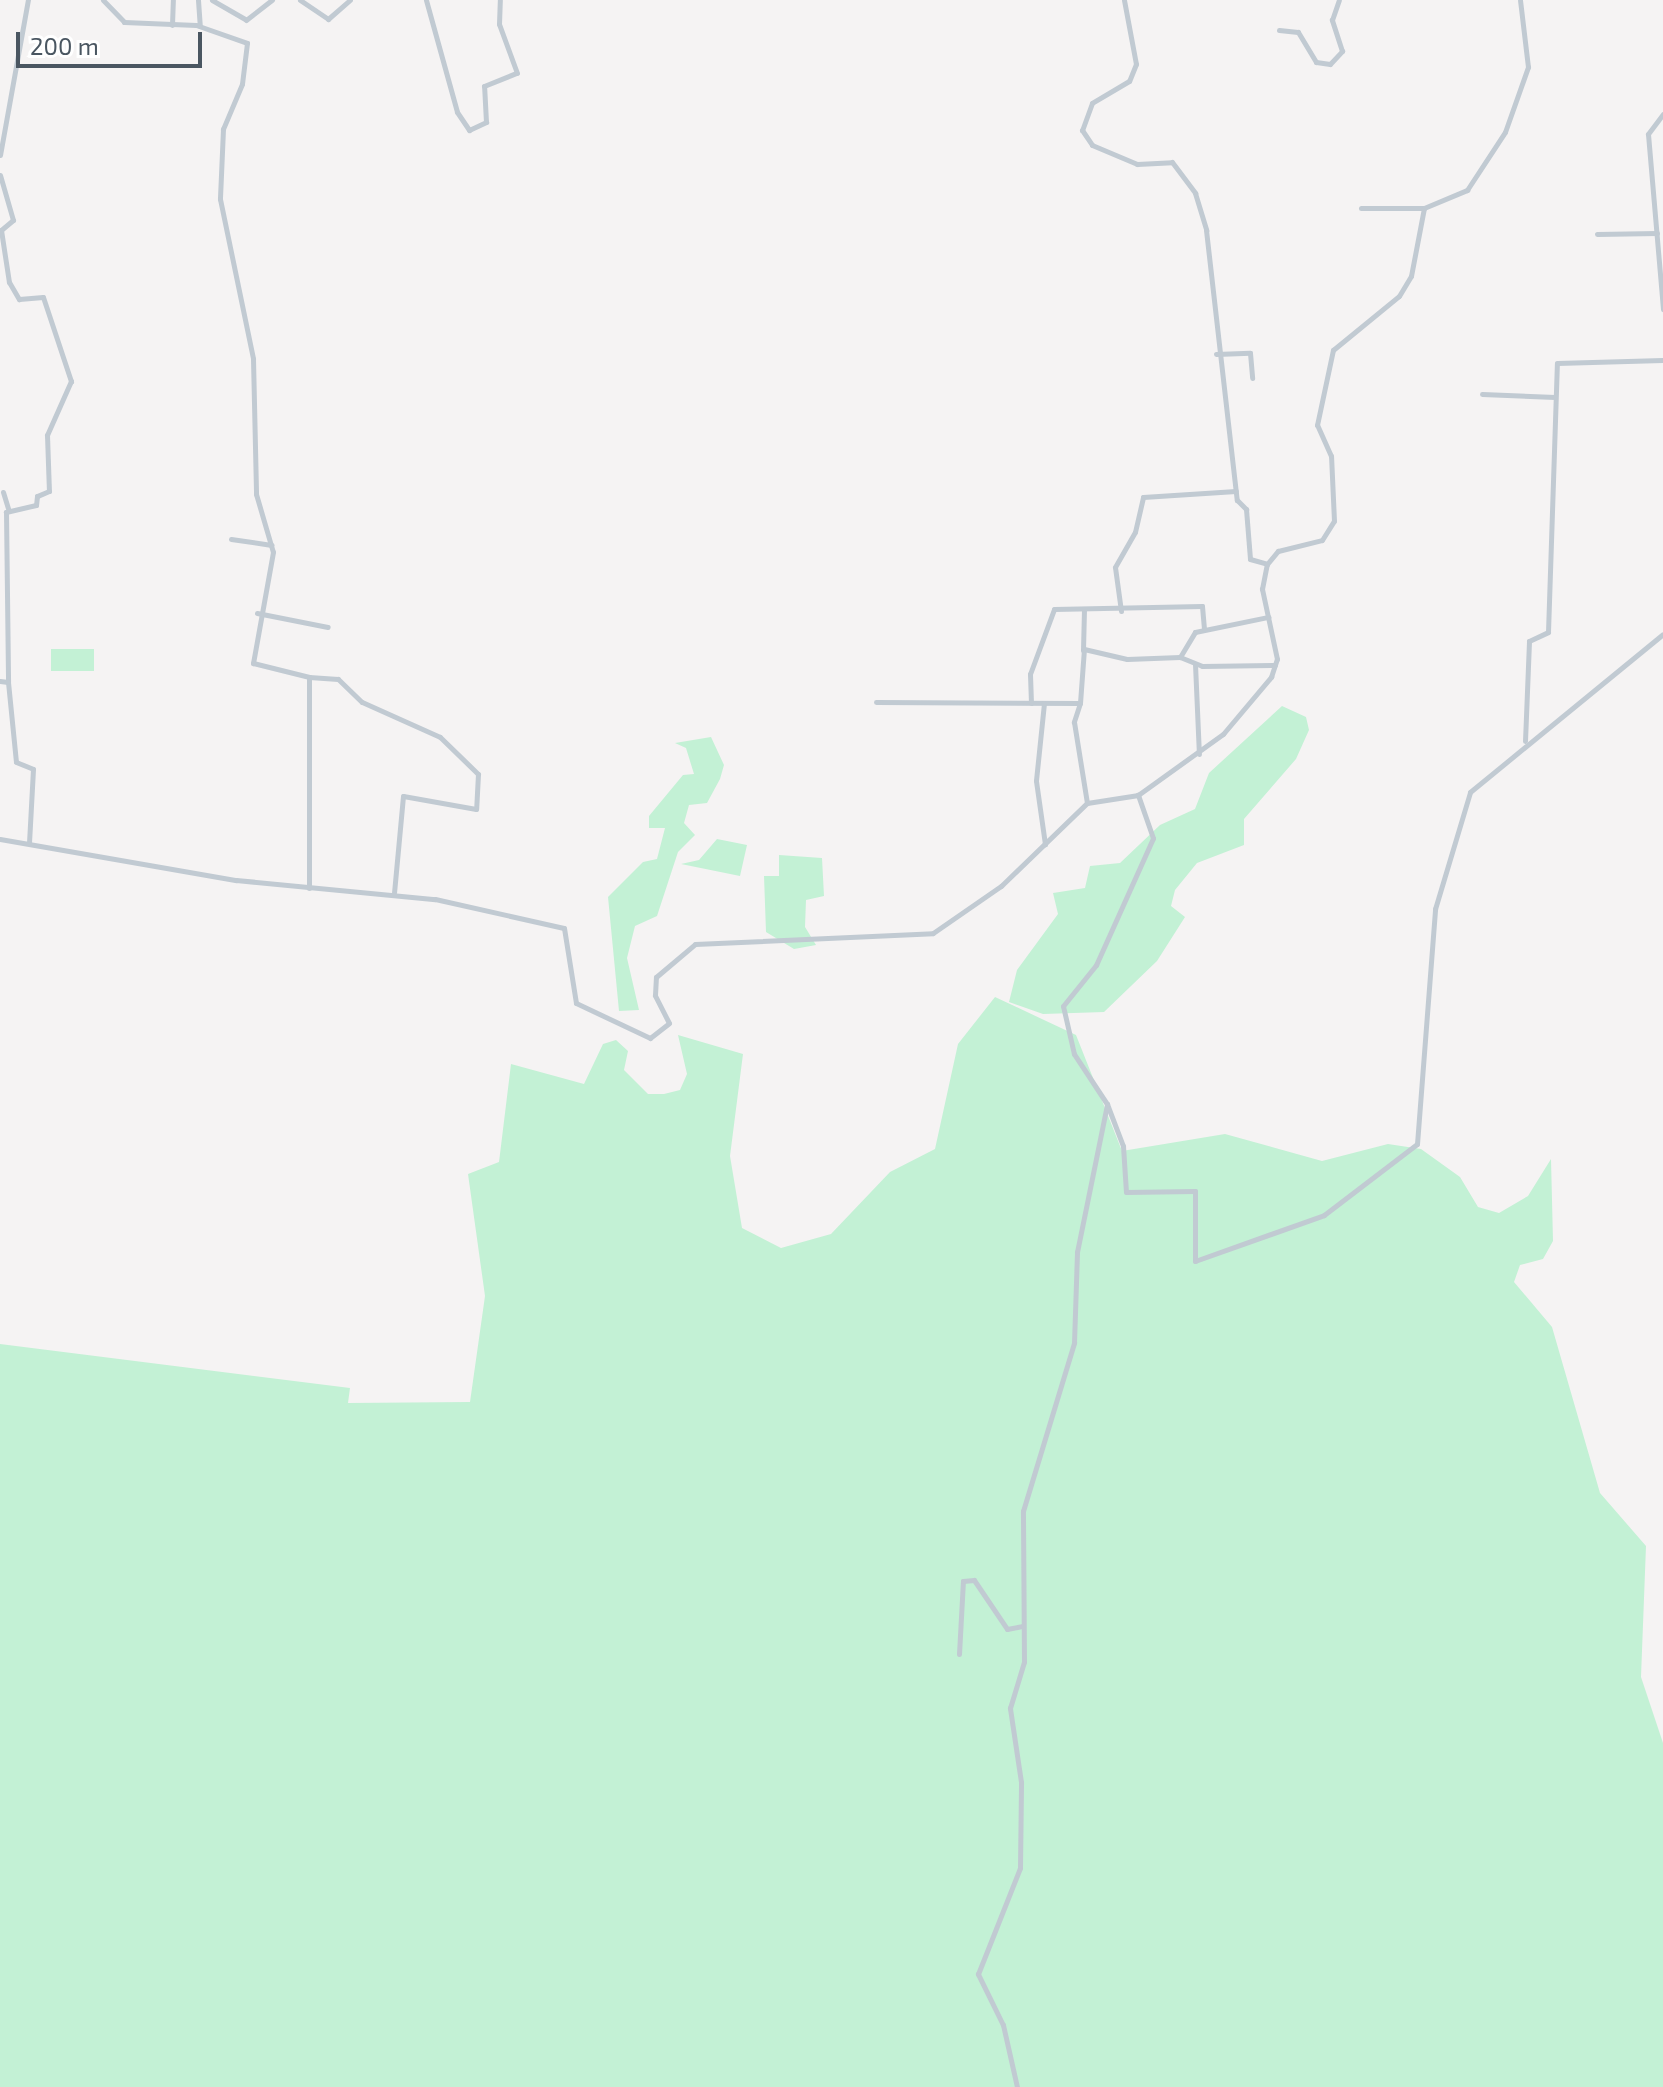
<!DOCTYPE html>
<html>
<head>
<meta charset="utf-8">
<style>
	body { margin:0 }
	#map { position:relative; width:1663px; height:2087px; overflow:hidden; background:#f5f3f3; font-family:"Exo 2",sans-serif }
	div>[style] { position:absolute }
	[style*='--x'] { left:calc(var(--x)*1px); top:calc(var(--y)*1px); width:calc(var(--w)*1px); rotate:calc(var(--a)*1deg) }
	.green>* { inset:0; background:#c3f1d5; transform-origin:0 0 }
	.minor>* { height:5px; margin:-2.5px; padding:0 2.5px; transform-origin:2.5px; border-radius:2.5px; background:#c1cad2 }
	span { translate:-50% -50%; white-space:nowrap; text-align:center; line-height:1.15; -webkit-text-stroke:6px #fff; paint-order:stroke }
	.scale { position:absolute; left:16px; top:32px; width:186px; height:36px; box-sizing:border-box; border:4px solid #4a5661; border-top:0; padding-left:10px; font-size:24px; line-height:28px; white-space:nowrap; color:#4a5661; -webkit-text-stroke:6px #fff; paint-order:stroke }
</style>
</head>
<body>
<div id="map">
	<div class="green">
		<div style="left:94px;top:649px;width:22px;height:43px;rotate:90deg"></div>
		<div style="clip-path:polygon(1282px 706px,1306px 717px,1309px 730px,1296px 759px,1244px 819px,1244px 845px,1197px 863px,1175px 890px,1171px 906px,1185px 917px,1157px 961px,1104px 1012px,1043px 1014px,1009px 1002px,1017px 970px,1058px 914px,1053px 893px,1085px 888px,1090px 866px,1120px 863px,1160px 825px,1195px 809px,1209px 773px)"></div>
		<div style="clip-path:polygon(711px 737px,724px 765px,720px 779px,707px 803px,689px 805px,684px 823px,695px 835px,678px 852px,657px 916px,635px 926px,627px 958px,639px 1010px,619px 1011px,608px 897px,643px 862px,657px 859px,665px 828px,649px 828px,649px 816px,683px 775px,694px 774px,686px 748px,675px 743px)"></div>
		<div style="clip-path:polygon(717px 839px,747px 845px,740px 876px,681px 864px,699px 860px)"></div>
		<div style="clip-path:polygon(779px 855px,822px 858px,824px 896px,806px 900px,805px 927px,816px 945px,794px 949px,766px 932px,764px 876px,779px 876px)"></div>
		<div style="clip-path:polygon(995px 997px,1076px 1035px,1122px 1151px,1225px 1134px,1322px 1161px,1388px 1144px,1421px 1149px,1460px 1177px,1478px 1207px,1499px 1213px,1528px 1196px,1551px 1159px,1553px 1241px,1543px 1259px,1520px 1265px,1514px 1282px,1552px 1327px,1600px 1493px,1646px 1546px,1641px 1677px,1663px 1743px,1663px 2087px,0 2087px,0 1344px,350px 1388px,348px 1403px,470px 1402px,485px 1296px,468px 1174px,499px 1162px,511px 1064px,584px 1084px,603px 1044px,616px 1040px,628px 1051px,624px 1070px,648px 1094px,664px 1094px,680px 1090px,687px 1074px,678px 1035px,743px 1054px,730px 1156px,742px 1228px,781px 1248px,831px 1234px,890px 1172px,935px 1149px,958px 1044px)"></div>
	</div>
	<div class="minor">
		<div style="--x:103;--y:0;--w:30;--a:46"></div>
		<div style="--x:124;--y:22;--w:72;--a:2.4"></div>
		<div style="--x:196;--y:25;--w:54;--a:19.4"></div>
		<div style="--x:247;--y:43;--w:41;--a:97"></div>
		<div style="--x:242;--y:84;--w:49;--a:112.9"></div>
		<div style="--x:223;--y:129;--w:70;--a:92.5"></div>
		<div style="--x:220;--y:199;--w:163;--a:78.3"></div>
		<div style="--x:253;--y:359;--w:135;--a:88.7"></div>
		<div style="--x:256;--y:494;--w:60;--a:73.7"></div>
		<div style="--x:273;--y:552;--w:113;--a:100.2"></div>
		<div style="--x:253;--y:663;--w:58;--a:14"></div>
		<div style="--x:309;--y:677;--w:211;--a:90"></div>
		<div style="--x:198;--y:0;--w:26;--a:86"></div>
		<div style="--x:212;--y:0;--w:39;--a:30"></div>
		<div style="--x:246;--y:20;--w:33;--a:-38"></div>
		<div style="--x:300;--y:0;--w:34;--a:34"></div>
		<div style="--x:328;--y:19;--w:29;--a:-41"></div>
		<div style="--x:426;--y:0;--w:116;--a:74.5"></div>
		<div style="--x:457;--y:112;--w:22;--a:56"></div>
		<div style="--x:469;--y:130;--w:19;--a:-25"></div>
		<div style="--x:486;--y:122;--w:36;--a:-93"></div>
		<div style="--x:484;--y:86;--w:35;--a:-22"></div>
		<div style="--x:517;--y:73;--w:52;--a:-110.2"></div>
		<div style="--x:499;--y:24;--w:24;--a:-88"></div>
		<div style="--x:1124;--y:0;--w:65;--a:79.4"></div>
		<div style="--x:1136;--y:64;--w:18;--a:112"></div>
		<div style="--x:1129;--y:81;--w:43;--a:149.3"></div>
		<div style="--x:1092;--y:103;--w:29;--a:110"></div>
		<div style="--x:1082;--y:130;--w:18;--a:56"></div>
		<div style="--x:1092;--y:145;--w:49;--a:22.9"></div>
		<div style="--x:1137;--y:164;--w:35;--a:-3"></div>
		<div style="--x:1172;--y:162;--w:39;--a:53"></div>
		<div style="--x:1195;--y:193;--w:39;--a:73"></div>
		<div style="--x:1206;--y:230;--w:272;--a:83.5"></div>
		<div style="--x:1237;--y:500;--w:13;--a:45"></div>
		<div style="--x:1246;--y:509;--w:50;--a:85.4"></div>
		<div style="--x:1250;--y:559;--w:18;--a:16"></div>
		<div style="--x:172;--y:25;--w:25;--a:-88"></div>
		<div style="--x:1279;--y:30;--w:19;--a:6"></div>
		<div style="--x:1298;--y:32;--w:35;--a:59"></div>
		<div style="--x:1316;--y:62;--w:14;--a:8"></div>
		<div style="--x:1330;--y:64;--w:18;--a:-47"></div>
		<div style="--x:1342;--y:51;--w:33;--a:-108"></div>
		<div style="--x:1332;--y:20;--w:21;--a:-71"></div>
		<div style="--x:1663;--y:114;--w:25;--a:127"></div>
		<div style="--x:1648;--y:134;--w:176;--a:85.1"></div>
		<div style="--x:0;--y:155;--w:158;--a:-79.8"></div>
		<div style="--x:0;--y:175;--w:47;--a:73.9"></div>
		<div style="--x:13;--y:220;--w:16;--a:140"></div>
		<div style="--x:1;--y:230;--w:53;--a:81.3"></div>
		<div style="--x:9;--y:282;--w:20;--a:60"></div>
		<div style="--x:19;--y:299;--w:24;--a:-5"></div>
		<div style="--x:43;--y:297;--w:89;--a:71.6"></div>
		<div style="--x:71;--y:381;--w:59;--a:114"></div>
		<div style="--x:47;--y:435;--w:56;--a:88"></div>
		<div style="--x:49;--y:491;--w:13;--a:157"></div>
		<div style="--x:37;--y:496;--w:9;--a:96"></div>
		<div style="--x:36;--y:505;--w:31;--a:167"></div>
		<div style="--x:6;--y:512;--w:170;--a:89.3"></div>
		<div style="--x:8;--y:682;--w:80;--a:84.3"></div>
		<div style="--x:16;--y:762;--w:18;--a:22"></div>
		<div style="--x:33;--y:769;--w:74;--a:93.1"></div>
		<div style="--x:1361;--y:208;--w:63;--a:0"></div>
		<div style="--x:1597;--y:234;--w:60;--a:-1"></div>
		<div style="--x:1216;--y:354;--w:34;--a:-2"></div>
		<div style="--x:1250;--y:353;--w:25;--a:85"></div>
		<div style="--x:1482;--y:394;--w:73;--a:2.4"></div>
		<div style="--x:3;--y:492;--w:17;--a:73"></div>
		<div style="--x:231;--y:539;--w:41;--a:8.3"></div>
		<div style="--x:1121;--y:611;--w:44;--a:-97.8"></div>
		<div style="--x:1115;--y:567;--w:40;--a:-60.3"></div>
		<div style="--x:1135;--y:532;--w:36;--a:-77"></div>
		<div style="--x:1143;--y:497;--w:93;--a:-3.7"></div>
		<div style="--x:257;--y:613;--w:72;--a:11.2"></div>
		<div style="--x:1083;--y:650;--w:40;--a:-88.6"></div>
		<div style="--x:1180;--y:657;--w:24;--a:22"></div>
		<div style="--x:1202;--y:666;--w:73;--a:-0.8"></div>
		<div style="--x:1195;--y:664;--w:90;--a:87.5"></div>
		<div style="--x:309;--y:677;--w:29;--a:4"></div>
		<div style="--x:338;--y:679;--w:33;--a:44"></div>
		<div style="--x:362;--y:702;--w:85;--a:24.2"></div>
		<div style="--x:440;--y:737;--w:53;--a:44.2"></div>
		<div style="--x:478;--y:774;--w:35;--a:93"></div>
		<div style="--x:476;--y:809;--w:74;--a:-169.9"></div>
		<div style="--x:403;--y:796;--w:97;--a:95.3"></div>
		<div style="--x:0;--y:681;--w:8;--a:7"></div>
		<div style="--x:876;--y:702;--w:204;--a:0.3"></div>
		<div style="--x:1080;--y:703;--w:54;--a:-85.8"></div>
		<div style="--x:1084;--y:649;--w:44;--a:13.1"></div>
		<div style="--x:1127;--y:659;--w:53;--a:-2.2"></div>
		<div style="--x:1180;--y:657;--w:29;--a:-59"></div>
		<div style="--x:1195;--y:632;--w:75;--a:-11.6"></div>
		<div style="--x:1031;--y:703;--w:29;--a:-92"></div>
		<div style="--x:1030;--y:674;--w:69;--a:-69.7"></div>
		<div style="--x:1054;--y:609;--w:148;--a:-1.2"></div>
		<div style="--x:1202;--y:606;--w:23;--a:85"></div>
		<div style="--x:1044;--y:703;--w:78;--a:95.9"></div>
		<div style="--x:1036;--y:781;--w:64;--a:81.9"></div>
		<div style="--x:1080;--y:703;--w:20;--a:108"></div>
		<div style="--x:1074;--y:722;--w:82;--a:80.9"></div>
		<div style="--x:1525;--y:741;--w:100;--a:-87.7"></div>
		<div style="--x:1529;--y:641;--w:21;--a:-25"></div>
		<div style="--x:1548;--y:632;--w:269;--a:-88.1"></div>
		<div style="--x:1557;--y:363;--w:106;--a:-1.6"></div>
		<div style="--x:0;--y:839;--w:240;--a:9.9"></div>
		<div style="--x:236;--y:880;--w:200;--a:5.5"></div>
		<div style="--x:435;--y:899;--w:132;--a:12.7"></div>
		<div style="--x:564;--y:928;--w:76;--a:80.9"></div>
		<div style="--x:576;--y:1003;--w:82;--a:25.3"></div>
		<div style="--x:650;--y:1038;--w:24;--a:-38"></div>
		<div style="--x:669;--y:1023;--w:31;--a:-117"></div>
		<div style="--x:655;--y:995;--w:18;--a:-87"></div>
		<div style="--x:656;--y:977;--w:51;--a:-40.2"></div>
		<div style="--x:695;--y:944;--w:238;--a:-2.6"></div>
		<div style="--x:933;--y:933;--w:83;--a:-34.7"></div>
		<div style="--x:1001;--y:886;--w:120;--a:-44"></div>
		<div style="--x:1087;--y:803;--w:52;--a:-8.9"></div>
		<div style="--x:1107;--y:1104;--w:45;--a:69.1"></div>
		<div style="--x:1123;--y:1146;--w:46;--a:86.3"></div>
		<div style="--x:1126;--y:1192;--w:69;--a:-0.8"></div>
		<div style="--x:1195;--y:1191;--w:70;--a:90"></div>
		<div style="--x:1195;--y:1261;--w:137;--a:-19.6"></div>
		<div style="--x:1324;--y:1215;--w:117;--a:-37.4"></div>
		<div style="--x:1417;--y:1144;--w:236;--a:-85.6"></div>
		<div style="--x:1435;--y:909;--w:122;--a:-73.3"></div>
		<div style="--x:1470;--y:792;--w:249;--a:-39.3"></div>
		<div style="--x:959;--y:1654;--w:73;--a:-86.9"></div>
		<div style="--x:963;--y:1581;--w:11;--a:-5"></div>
		<div style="--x:974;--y:1580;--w:59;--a:56"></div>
		<div style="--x:1007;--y:1629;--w:15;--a:-11"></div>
		<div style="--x:1017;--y:2087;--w:64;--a:-102.7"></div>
		<div style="--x:1003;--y:2025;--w:57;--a:-116.1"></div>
		<div style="--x:978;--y:1974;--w:114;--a:-68.4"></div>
		<div style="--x:1020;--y:1868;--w:86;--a:-89.3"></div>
		<div style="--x:1021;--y:1782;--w:75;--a:-98.5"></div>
		<div style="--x:1010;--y:1708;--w:48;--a:-73.1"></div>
		<div style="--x:1024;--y:1662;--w:151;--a:-90.4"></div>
		<div style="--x:1023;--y:1511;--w:176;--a:-73.1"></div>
		<div style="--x:1074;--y:1343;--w:91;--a:-88.1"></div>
		<div style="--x:1077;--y:1252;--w:151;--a:-78.5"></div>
		<div style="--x:1107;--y:1104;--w:60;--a:-123.4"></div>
		<div style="--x:1074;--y:1054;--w:49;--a:-102.9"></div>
		<div style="--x:1063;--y:1006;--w:53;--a:-51.2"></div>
		<div style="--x:1096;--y:965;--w:139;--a:-65.8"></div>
		<div style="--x:1153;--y:838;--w:46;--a:-109.2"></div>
		<div style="--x:1138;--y:795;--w:105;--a:-35.7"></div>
		<div style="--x:1223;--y:734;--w:75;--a:-49.9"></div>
		<div style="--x:1271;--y:677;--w:19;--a:-72"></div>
		<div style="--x:1277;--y:659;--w:72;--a:-102.1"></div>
		<div style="--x:1262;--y:589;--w:25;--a:-79"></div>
		<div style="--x:1267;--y:564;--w:17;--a:-50"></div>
		<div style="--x:1278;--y:551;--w:45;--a:-14"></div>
		<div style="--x:1322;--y:540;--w:22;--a:-58"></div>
		<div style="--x:1334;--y:521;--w:65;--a:-92.6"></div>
		<div style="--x:1331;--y:456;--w:34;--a:-114"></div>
		<div style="--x:1317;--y:425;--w:77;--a:-78"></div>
		<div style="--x:1333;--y:350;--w:85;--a:-39.3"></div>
		<div style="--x:1399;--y:296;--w:23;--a:-59"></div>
		<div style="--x:1411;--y:276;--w:69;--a:-79.2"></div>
		<div style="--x:1424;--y:208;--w:47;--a:-22.7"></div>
		<div style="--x:1467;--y:190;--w:69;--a:-56.8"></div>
		<div style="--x:1505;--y:132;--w:69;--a:-70.5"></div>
		<div style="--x:1528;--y:67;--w:67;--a:-96.8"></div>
	</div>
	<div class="scale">200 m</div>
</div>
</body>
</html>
